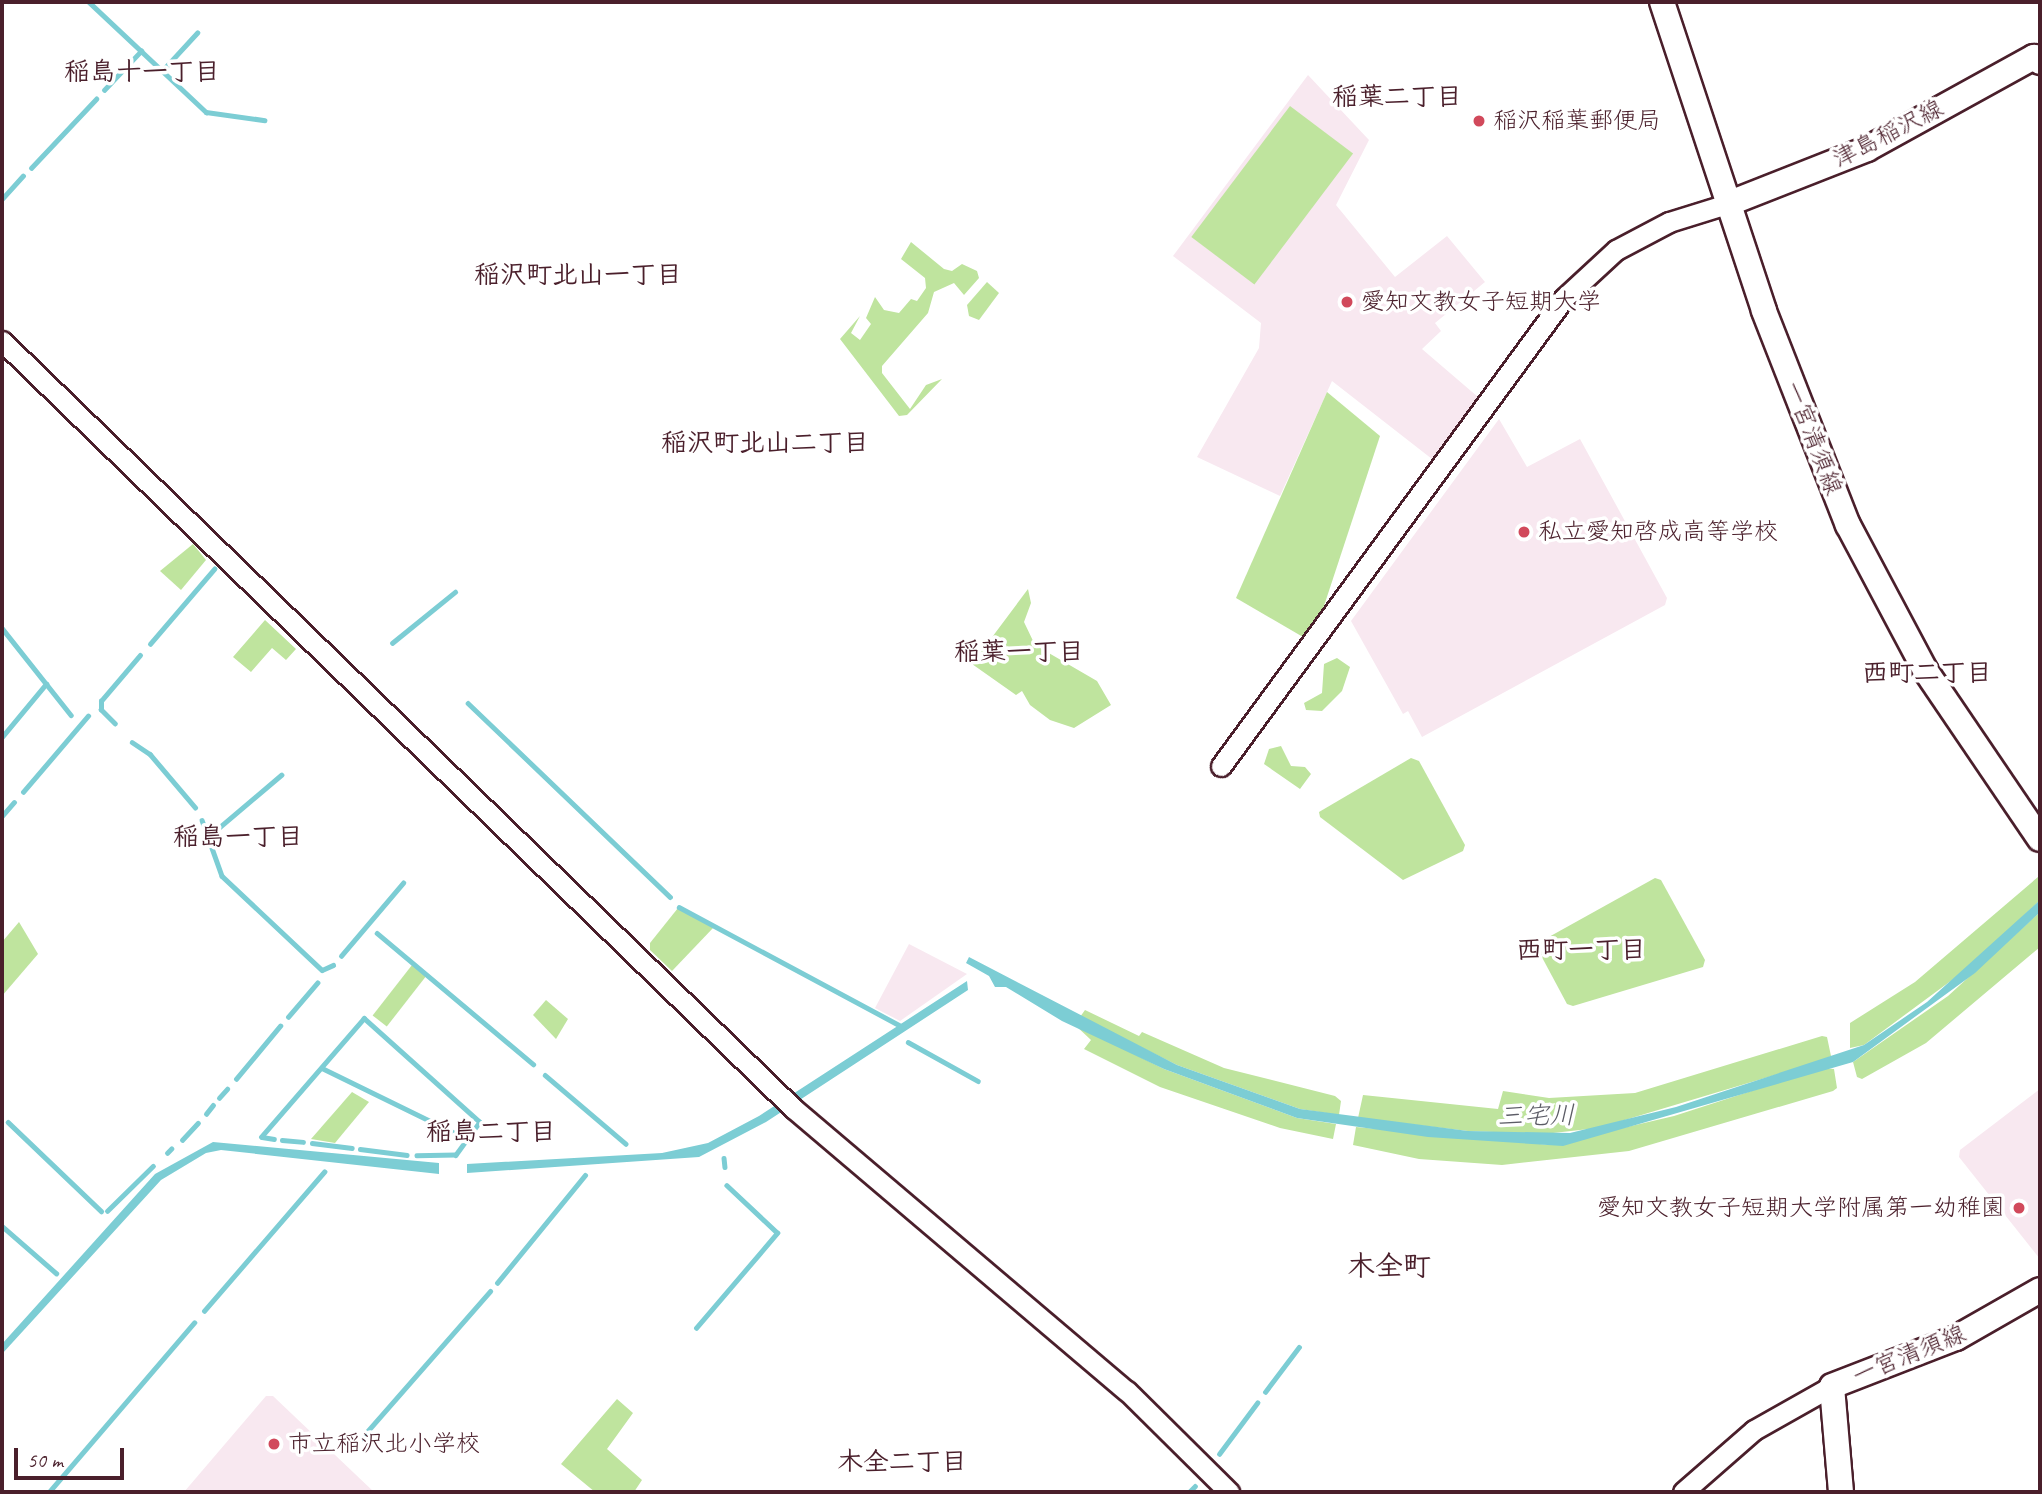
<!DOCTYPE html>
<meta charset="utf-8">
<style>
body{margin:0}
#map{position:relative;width:2042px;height:1494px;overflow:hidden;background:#fff;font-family:Caveat,"Klee One",sans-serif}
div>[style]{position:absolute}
.built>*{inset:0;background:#f8e8f0}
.green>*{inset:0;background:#bfe49e;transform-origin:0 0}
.water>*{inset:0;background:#7ccdd4}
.stream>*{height:4.5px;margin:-2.25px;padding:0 2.25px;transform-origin:2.25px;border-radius:2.25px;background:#7ccdd4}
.roads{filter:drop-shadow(2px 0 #4a1f2b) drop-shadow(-2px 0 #4a1f2b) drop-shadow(0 2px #4a1f2b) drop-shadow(0 -2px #4a1f2b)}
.minor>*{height:19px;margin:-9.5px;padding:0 9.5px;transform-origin:9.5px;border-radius:9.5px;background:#fff}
.major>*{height:24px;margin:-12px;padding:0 12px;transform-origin:12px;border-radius:12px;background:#fff}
.dots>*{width:19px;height:19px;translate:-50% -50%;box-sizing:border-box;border:4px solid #fff;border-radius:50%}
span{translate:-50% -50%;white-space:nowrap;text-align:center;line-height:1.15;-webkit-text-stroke:7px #fff;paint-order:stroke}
.poi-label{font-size:24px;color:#4a1f2b}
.left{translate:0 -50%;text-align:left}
.right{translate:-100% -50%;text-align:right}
.street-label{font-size:24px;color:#4a1f2b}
.neighbourhood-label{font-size:26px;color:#4a1f2b;font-weight:700}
.water-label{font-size:26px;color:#5c5c66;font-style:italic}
.quarter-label{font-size:28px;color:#4a1f2b;font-weight:700}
.frame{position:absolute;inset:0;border:4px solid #4a1f2b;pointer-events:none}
.scale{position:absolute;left:14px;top:1448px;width:110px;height:32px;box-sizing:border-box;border:4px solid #4a1f2b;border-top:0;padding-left:9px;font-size:21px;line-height:24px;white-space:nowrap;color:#4a1f2b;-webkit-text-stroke:5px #fff;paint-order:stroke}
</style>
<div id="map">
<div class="built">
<i style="clip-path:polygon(1308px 75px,1369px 140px,1336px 205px,1395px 277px,1447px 236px,1485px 282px,1435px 323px,1441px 331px,1422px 349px,1478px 397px,1432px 459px,1332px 381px,1280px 496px,1197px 457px,1259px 348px,1261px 323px,1173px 256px)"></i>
<i style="clip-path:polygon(1499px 419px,1527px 467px,1580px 439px,1667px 598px,1665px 605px,1422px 737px,1408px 711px,1403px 714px,1351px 621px)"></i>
<i style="clip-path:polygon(909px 944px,967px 974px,900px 1021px,875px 1008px)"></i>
<i style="clip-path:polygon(2040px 1089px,2040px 1259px,1959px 1157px,1960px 1150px)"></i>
<i style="clip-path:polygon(266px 1396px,273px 1396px,374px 1492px,184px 1492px)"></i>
</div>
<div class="green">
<i style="left:1290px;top:106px;width:79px;height:164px;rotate:37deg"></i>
<i style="clip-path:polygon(911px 242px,944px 269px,952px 271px,962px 264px,977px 271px,979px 278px,964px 295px,954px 283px,934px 292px,928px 313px,882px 366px,882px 373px,910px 409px,926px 385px,942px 379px,907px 415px,899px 416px,840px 339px,860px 316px,851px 333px,860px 340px,871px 324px,866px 318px,875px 297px,884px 310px,899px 313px,911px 299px,917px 301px,926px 288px,925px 278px,901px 259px)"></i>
<i style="clip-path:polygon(987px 282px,999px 293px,979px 320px,969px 316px,967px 305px)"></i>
<i style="clip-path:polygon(1327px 392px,1380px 436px,1322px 612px,1303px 637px,1236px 598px)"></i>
<i style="clip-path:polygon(193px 544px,206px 560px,181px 590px,160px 571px)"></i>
<i style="clip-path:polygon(1028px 589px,1031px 603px,1024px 622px,1035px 645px,1097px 681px,1111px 705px,1074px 728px,1050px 720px,1030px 705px,1022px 691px,1016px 695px,972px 664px)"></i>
<i style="clip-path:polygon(265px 620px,296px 649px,286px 660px,272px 648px,251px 672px,233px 657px)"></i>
<i style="clip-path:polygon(1337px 658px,1350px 667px,1342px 691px,1322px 711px,1306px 710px,1304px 703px,1322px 693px,1324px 664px)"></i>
<i style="clip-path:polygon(1281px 746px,1291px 766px,1305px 767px,1311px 774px,1300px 789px,1264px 764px,1269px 749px)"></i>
<i style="clip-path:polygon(1411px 758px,1419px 761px,1465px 845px,1463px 851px,1403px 880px,1320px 817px,1319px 812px)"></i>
<i style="clip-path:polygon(2038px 877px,2040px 900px,1971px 966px,1864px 1045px,1850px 1048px,1850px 1023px,1915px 982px)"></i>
<i style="clip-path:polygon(1655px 878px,1661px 880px,1705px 960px,1703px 967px,1573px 1006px,1567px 1004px,1537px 948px,1538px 943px)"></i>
<i style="clip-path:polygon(678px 908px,714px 927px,672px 971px,650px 950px,650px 943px)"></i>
<i style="clip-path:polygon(2040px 912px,2040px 947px,1926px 1043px,1862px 1079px,1857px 1077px,1853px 1062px,1948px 996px)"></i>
<i style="clip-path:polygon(19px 922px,38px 954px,2px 996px,2px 942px)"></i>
<i style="left:412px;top:965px;width:18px;height:64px;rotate:38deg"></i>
<i style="clip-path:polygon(546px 1000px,568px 1019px,556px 1039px,533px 1015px)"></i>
<i style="clip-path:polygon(1085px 1010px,1139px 1036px,1142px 1032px,1224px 1068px,1335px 1096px,1341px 1101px,1339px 1115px,1300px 1109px,1177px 1065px,1080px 1017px)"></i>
<i style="clip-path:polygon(1074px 1024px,1164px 1069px,1297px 1118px,1336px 1124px,1333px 1139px,1280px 1128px,1160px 1087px,1084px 1049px,1091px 1040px)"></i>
<i style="clip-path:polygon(1822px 1036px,1827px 1037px,1831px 1056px,1822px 1061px,1598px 1128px,1544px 1134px,1468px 1131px,1358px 1118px,1363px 1095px,1498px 1109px,1503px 1091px,1549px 1098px,1635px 1093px)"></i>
<i style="clip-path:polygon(1823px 1068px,1834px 1069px,1837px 1088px,1833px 1091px,1629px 1151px,1502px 1165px,1419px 1159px,1353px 1145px,1356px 1127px,1550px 1145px,1674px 1116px)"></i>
<i style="clip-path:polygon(352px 1092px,369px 1102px,335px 1143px,311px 1139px)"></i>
<i style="clip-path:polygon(617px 1399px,633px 1413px,607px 1449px,642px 1480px,634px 1492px,595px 1492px,561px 1464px)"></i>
</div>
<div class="water">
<i style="clip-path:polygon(2040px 900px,2040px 912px,1975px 973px,1853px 1062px,1563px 1146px,1428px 1137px,1297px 1118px,1164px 1069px,1062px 1021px,1006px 987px,995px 987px,989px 976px,966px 963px,969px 957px,1177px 1065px,1300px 1109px,1468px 1131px,1570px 1133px,1676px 1107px,1864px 1045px,1927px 1002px)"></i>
<i style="clip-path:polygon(967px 981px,968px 990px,766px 1122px,699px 1157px,467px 1173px,467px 1164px,662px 1153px,708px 1143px,759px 1116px)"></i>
<i style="clip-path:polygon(213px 1142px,439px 1163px,439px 1174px,221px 1150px,206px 1153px,161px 1180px,2px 1354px,2px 1344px,155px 1174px)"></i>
</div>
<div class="stream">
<i style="left:89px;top:2px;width:161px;rotate:43.2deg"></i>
<i style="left:206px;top:112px;width:59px;rotate:7.9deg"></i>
<i style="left:162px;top:71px;width:52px;rotate:-47.4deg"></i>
<i style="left:104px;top:90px;width:54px;rotate:-46.5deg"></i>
<i style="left:31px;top:168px;width:95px;rotate:-46.7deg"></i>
<i style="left:2px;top:199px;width:31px;rotate:-48deg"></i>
<i style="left:2px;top:628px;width:111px;rotate:51.6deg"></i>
<i style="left:392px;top:643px;width:81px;rotate:-39deg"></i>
<i style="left:150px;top:644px;width:99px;rotate:-49.5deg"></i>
<i style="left:468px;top:703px;width:280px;rotate:43.8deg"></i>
<i style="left:115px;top:724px;width:20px;rotate:-135deg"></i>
<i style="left:101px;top:710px;width:9px;rotate:-90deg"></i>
<i style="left:101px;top:701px;width:60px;rotate:-49.7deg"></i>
<i style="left:2px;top:737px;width:69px;rotate:-50.3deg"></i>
<i style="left:132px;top:742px;width:22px;rotate:34deg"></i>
<i style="left:150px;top:754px;width:70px;rotate:49.7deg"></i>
<i style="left:23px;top:792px;width:100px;rotate:-49.5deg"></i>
<i style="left:2px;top:816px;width:18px;rotate:-49deg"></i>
<i style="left:202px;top:820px;width:59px;rotate:70.3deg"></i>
<i style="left:222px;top:876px;width:137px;rotate:43.2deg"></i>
<i style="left:322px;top:970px;width:12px;rotate:-24deg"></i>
<i style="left:208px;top:837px;width:96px;rotate:-40.3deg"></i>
<i style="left:679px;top:907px;width:254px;rotate:28.2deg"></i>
<i style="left:377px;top:933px;width:204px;rotate:40deg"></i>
<i style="left:341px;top:956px;width:96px;rotate:-49.7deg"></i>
<i style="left:288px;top:1017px;width:45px;rotate:-49.5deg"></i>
<i style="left:908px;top:1042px;width:80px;rotate:29.1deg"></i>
<i style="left:322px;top:1068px;width:164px;rotate:26.1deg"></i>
<i style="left:545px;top:1075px;width:106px;rotate:40.4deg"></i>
<i style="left:236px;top:1079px;width:69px;rotate:-50.3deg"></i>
<i style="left:219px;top:1098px;width:12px;rotate:-48deg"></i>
<i style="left:206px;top:1114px;width:11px;rotate:-52deg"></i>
<i style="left:8px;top:1122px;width:129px;rotate:43.7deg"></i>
<i style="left:261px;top:1137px;width:157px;rotate:-49.1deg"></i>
<i style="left:364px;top:1018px;width:156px;rotate:41.9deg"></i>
<i style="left:480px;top:1122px;width:41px;rotate:126deg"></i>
<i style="left:456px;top:1155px;width:39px;rotate:179deg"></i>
<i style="left:262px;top:1137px;width:12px;rotate:9deg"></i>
<i style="left:182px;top:1140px;width:23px;rotate:-47deg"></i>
<i style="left:282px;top:1140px;width:21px;rotate:5deg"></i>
<i style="left:312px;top:1143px;width:40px;rotate:7.1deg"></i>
<i style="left:360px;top:1149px;width:47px;rotate:7.3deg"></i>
<i style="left:167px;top:1153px;width:6px;rotate:-45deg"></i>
<i style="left:724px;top:1158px;width:9px;rotate:84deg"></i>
<i style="left:107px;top:1211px;width:64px;rotate:-44.4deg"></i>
<i style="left:2px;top:1226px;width:72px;rotate:41deg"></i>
<i style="left:497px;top:1283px;width:139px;rotate:-50.8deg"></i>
<i style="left:204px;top:1311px;width:184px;rotate:-49.2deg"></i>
<i style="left:696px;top:1328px;width:125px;rotate:-49.5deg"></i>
<i style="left:777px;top:1233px;width:69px;rotate:-136.8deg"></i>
<i style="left:1265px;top:1392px;width:56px;rotate:-52.9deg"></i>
<i style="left:351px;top:1450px;width:211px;rotate:-48.8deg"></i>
<i style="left:1219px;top:1454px;width:64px;rotate:-53.3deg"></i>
<i style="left:49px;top:1492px;width:223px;rotate:-49.4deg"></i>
<i style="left:1189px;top:1492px;width:8px;rotate:-45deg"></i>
</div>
<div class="roads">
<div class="minor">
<i style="left:2px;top:341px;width:1103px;rotate:44.12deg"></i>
<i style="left:794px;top:1109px;width:436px;rotate:40.3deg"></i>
<i style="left:1127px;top:1391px;width:144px;rotate:44.7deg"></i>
<i style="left:1221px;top:766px;width:580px;rotate:-53.76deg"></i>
<i style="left:1564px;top:298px;width:71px;rotate:-42.7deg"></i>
<i style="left:1616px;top:250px;width:60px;rotate:-27.8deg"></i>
<i style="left:1669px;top:222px;width:64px;rotate:-17.3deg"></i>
<i style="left:1683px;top:1492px;width:94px;rotate:-41.1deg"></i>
<i style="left:1754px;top:1430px;width:90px;rotate:-29.4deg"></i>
</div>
<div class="major">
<i style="left:1662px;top:2px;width:325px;rotate:71.7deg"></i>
<i style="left:1764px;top:311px;width:230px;rotate:68.6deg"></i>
<i style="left:1848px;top:525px;width:164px;rotate:62deg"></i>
<i style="left:1925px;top:670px;width:204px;rotate:55.8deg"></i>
<i style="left:1730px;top:203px;width:147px;rotate:-21.5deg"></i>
<i style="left:1867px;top:149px;width:191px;rotate:-28.9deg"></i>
<i style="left:2034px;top:57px;width:8px;rotate:40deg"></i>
<i style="left:1841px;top:1492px;width:106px;rotate:-94.9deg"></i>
<i style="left:1832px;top:1386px;width:133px;rotate:-21.2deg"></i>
<i style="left:1956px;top:1338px;width:97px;rotate:-29.7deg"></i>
</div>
</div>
<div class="dots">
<i style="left:1479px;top:121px;background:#d1495b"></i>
<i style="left:1347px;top:302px;background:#d1495b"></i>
<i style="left:1524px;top:532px;background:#d1495b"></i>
<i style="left:2019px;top:1208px;background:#d1495b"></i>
<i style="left:274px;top:1444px;background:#d1495b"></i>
</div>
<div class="poi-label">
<span class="left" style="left:1493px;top:121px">稲沢稲葉郵便局</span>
<span class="left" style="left:1361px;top:302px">愛知文教女子短期大学</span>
<span class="left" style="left:1538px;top:532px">私立愛知啓成高等学校</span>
<span class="right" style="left:2005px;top:1208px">愛知文教女子短期大学附属第一幼稚園</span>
<span class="left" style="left:288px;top:1444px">市立稲沢北小学校</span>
</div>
<div class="street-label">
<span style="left:1888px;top:134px;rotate:-27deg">津島稲沢線</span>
<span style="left:1813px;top:438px;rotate:69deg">一宮清須線</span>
<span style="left:1909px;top:1355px;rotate:-22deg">一宮清須線</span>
</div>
<div class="neighbourhood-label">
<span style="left:142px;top:72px">稲島十一丁目</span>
<span style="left:1397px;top:97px">稲葉二丁目</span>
<span style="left:578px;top:275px">稲沢町北山一丁目</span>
<span style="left:765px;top:443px">稲沢町北山二丁目</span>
<span style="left:1019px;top:652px">稲葉一丁目</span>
<span style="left:1927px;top:673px">西町二丁目</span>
<span style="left:238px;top:837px">稲島一丁目</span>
<span style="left:1581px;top:950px">西町一丁目</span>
<span style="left:491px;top:1132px">稲島二丁目</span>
<span style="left:902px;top:1462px">木全二丁目</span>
</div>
<div class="water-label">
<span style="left:1536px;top:1116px;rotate:-1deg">三宅川</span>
</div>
<div class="quarter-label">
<span style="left:1389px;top:1266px">木全町</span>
</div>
<div class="frame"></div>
<div class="scale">50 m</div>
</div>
